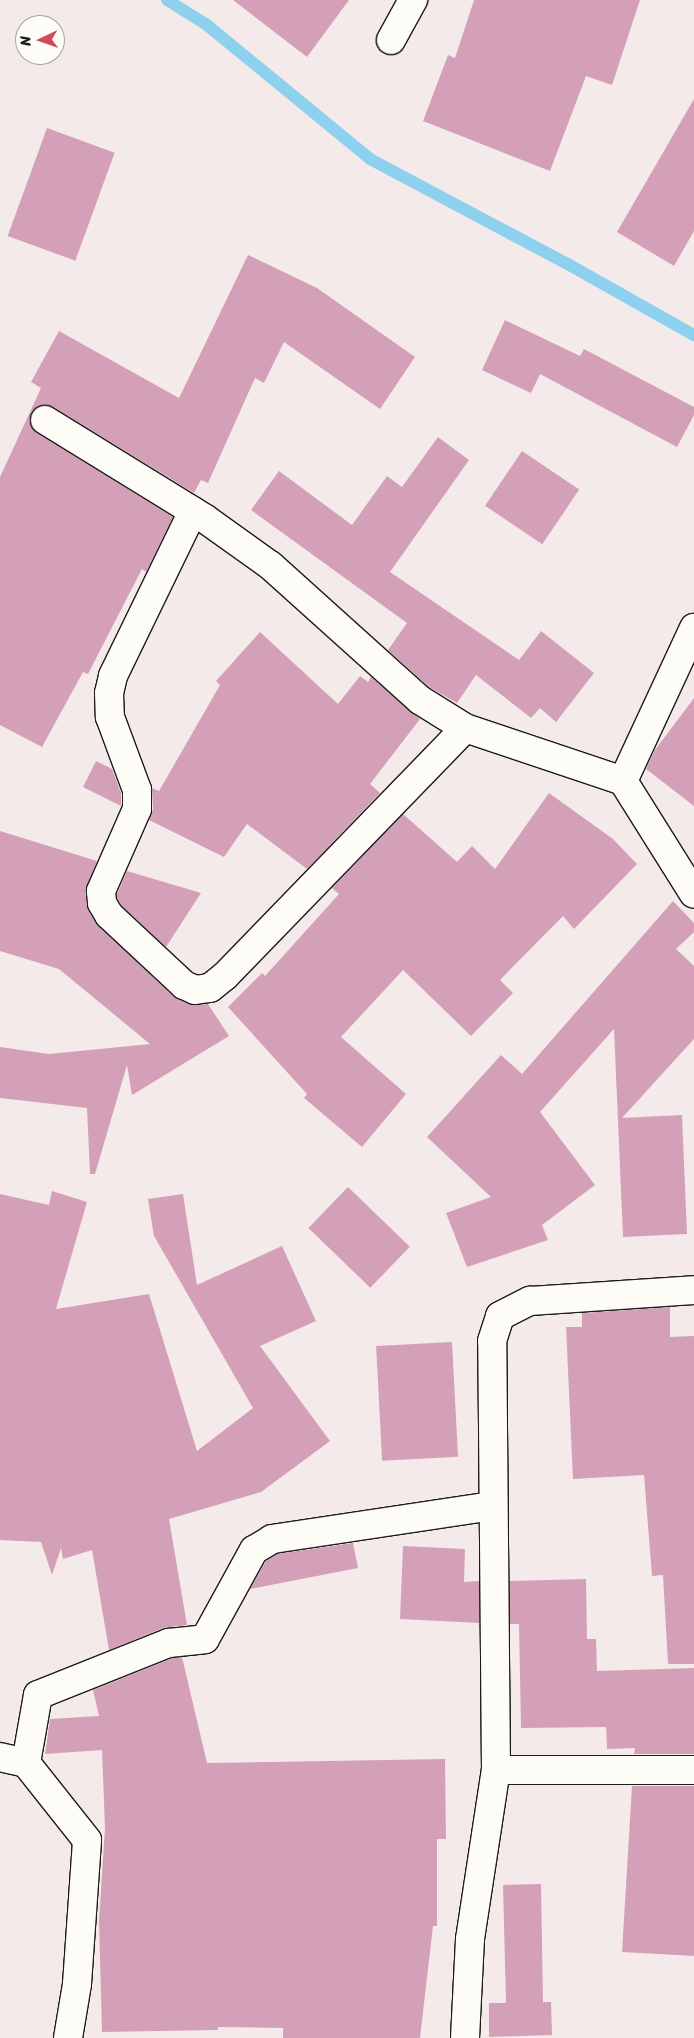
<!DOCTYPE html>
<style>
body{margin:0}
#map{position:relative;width:694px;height:2038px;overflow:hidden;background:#f5eaea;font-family:Sriracha,sans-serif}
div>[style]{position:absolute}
.stream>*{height:12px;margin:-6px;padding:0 6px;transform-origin:6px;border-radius:6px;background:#8dd1ef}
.building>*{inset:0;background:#d4a0b8;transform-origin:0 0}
.roads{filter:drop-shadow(1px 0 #1c1c1c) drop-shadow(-1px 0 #1c1c1c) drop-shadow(0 1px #1c1c1c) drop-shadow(0 -1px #1c1c1c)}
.minor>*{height:28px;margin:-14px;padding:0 14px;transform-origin:14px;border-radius:14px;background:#fdfcf7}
span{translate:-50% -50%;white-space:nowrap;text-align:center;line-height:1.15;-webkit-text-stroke:4px #fdfcf7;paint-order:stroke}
.north{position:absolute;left:15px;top:15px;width:50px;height:50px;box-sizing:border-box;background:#fdfcf7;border:1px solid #a3a29f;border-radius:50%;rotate:267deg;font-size:14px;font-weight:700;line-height:20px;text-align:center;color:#1c1c1c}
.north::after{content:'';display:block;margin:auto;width:18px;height:22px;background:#d1495b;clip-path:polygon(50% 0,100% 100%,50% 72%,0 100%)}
</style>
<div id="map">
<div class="stream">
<i style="left:167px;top:0;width:47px;rotate:32deg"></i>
<i style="left:207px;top:25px;width:211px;rotate:39.4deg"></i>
<i style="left:370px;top:159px;width:222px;rotate:28deg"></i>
<i style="left:566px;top:263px;width:147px;rotate:29.4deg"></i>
</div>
<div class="building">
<i style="clip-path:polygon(233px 0,349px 0,307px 57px)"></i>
<i style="clip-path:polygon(474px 0,640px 0,612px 85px,586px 76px,550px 171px,423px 121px,448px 55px,455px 58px)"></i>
<i style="clip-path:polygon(694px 99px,694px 231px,674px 266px,617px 232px)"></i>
<i style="left:47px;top:128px;width:72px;height:115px;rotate:20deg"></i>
<i style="clip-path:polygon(248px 255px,317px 288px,415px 357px,380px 409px,284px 342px,264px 383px,255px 378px,208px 483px,201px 480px,194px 493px,53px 407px,45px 404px,38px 406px,32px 411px,29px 420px,32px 428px,37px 433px,173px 517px,146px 572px,142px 569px,88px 674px,83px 672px,42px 747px,0 725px,0 477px,41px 388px,31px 382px,59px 331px,179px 398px)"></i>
<i style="clip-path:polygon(505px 320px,580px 356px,584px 349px,694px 407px,694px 415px,677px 447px,540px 374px,531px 393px,482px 370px)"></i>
<i style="clip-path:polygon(438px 437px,469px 460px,390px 572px,519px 660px,541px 631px,594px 673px,556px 722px,540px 708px,531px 718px,476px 675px,457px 703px,429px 687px,388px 650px,407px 623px,251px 510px,279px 471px,352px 525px,387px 476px,402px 487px)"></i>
<i style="left:522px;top:451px;width:69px;height:66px;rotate:34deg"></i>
<i style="clip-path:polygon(260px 632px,338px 704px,360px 676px,368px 682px,371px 677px,420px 719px,370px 784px,380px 793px,307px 869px,247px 824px,224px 857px,149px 820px,153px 809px,152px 788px,159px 791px,220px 685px,216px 681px)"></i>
<i style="clip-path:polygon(694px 698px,694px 806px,646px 769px,655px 750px)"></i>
<i style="clip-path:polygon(96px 761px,112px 769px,121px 793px,121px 806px,83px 787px)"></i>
<i style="clip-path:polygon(549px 793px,613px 839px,637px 864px,574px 929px,563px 916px,500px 980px,513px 993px,471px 1036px,403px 970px,341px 1037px,406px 1094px,362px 1147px,304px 1098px,307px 1094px,228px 1007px,262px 973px,265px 976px,339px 894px,332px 888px,403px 814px,457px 862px,472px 846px,495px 869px)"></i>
<i style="clip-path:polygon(0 831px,97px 861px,85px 892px,88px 910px,96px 923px,174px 997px,189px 1004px,208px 1004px,229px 1036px,132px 1095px,127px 1065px,95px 1174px,90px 1174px,87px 1108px,0 1098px,0 1047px,49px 1054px,150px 1044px,59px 969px,0 951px)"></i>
<i style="clip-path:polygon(127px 871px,201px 893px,166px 947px,121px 905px,117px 898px,117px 894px)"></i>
<i style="clip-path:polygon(673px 901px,694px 923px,694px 932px,676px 949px,694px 966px,694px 1039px,622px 1118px,682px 1115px,687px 1234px,623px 1237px,614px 1029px,540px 1112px,595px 1185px,542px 1225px,548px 1240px,467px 1267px,446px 1213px,491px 1197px,427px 1137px,501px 1055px,522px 1074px)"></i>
<i style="left:348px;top:1187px;width:86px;height:57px;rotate:44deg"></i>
<i style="clip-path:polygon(52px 1191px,87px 1202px,56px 1309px,149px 1294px,197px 1451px,253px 1408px,154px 1236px,148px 1199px,183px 1194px,197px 1285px,282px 1246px,316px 1321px,260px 1346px,330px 1441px,261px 1492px,169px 1519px,187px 1625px,163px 1628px,109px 1650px,92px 1550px,63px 1559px,61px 1548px,52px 1575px,41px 1542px,0 1540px,0 1194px,49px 1205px)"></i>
<i style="clip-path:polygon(670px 1307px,670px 1337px,694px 1336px,694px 1664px,668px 1664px,663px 1575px,652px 1576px,644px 1475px,573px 1479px,566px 1327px,582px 1327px,582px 1313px)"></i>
<i style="left:452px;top:1342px;width:115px;height:76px;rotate:87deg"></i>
<i style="clip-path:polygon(353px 1543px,358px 1568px,250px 1589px,266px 1561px,277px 1554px)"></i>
<i style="clip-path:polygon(403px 1546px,465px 1549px,464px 1582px,479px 1581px,479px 1623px,400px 1619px)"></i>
<i style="clip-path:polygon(586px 1579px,587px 1639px,596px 1639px,597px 1671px,694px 1668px,694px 1754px,634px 1754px,635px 1748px,607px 1749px,606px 1727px,521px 1728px,519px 1624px,510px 1624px,510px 1581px)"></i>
<i style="clip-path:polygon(182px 1657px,207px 1763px,445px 1759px,446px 1839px,437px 1839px,437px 1926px,433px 1926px,420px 2038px,283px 2038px,283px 2028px,218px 2027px,218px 2030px,102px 2032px,99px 1921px,105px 1828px,102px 1750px,45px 1754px,50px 1719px,99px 1716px,93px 1690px,173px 1658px)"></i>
<i style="clip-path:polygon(632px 1786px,694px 1786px,694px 1956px,622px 1952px)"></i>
<i style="clip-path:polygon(541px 1884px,543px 2002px,551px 2002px,552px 2035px,489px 2037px,489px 2003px,506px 2003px,503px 1885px)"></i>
</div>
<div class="roads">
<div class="minor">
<i style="left:391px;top:40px;width:46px;rotate:-61.2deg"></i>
<i style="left:45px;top:420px;width:187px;rotate:31.6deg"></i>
<i style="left:204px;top:518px;width:81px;rotate:35.5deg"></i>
<i style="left:270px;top:565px;width:202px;rotate:42deg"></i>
<i style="left:420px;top:700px;width:53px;rotate:31.9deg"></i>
<i style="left:465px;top:728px;width:167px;rotate:18.5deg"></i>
<i style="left:623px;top:781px;width:133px;rotate:57.9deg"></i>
<i style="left:193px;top:511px;width:183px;rotate:115.9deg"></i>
<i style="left:113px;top:676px;width:17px;rotate:103deg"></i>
<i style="left:109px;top:693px;width:24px;rotate:88deg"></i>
<i style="left:110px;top:717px;width:78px;rotate:69.7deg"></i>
<i style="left:137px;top:790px;width:19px;rotate:90deg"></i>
<i style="left:137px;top:809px;width:90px;rotate:113.7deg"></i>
<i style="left:101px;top:891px;width:12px;rotate:85deg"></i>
<i style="left:102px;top:903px;width:14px;rotate:60deg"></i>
<i style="left:109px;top:915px;width:103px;rotate:43deg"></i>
<i style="left:184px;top:985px;width:12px;rotate:24deg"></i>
<i style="left:195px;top:990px;width:15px;rotate:-8deg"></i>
<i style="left:210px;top:988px;width:19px;rotate:-39deg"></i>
<i style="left:225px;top:976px;width:345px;rotate:-45.9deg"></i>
<i style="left:623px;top:781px;width:169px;rotate:-65.1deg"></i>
<i style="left:0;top:1757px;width:27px;rotate:13deg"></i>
<i style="left:496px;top:1770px;width:198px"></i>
<i style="left:68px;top:2038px;width:55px;rotate:-80.5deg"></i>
<i style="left:77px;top:1984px;width:144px;rotate:-86deg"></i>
<i style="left:87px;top:1840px;width:98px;rotate:-128.4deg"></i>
<i style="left:26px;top:1763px;width:69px;rotate:-80deg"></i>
<i style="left:38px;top:1695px;width:141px;rotate:-21.7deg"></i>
<i style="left:169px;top:1643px;width:36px;rotate:-6deg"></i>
<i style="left:205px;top:1639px;width:102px;rotate:-61.2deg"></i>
<i style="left:254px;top:1550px;width:21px;rotate:-31deg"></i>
<i style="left:272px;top:1539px;width:223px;rotate:-8.5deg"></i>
<i style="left:465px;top:2038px;width:99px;rotate:-87.1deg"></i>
<i style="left:470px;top:1939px;width:171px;rotate:-81.3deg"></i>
<i style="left:496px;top:1770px;width:429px;rotate:-90.5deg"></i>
<i style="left:492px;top:1341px;width:26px;rotate:-72deg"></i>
<i style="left:500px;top:1316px;width:34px;rotate:-27deg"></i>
<i style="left:530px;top:1301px;width:164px;rotate:-3.8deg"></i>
</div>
</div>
<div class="north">N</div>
</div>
